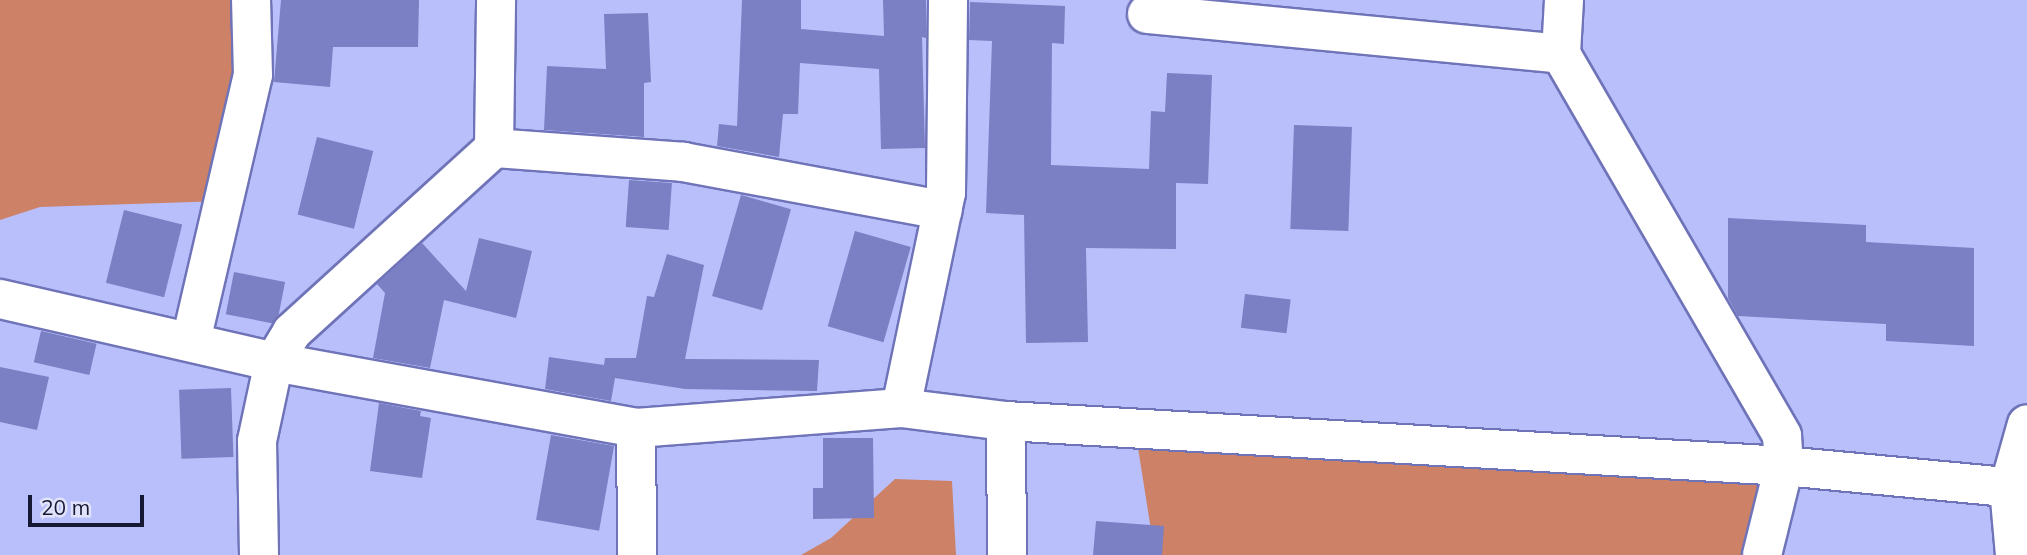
<!DOCTYPE html>
<style>
body{margin:0}
#map{position:relative;width:2027px;height:555px;overflow:hidden;background:#b9bffb;font-family:Mulish,sans-serif}
div>[style]{position:absolute}
.forest>*{inset:0;background:#cd8166}
.building>*{inset:0;background:#7b7fc3;transform-origin:0 0}
.roads{filter:drop-shadow(2px 0 #6f73b8) drop-shadow(-2px 0 #6f73b8) drop-shadow(0 2px #6f73b8) drop-shadow(0 -2px #6f73b8)}
.minor>*{height:38px;margin:-19px;padding:0 19px;transform-origin:19px;border-radius:19px;background:#fff}
span{translate:-50% -50%;white-space:nowrap;text-align:center;line-height:1.15;-webkit-text-stroke:7px #e0e3fa;paint-order:stroke}
.scale{position:absolute;left:28px;top:495px;width:116px;height:32px;box-sizing:border-box;border:4px solid #171833;border-top:0;padding-left:9px;font-size:21px;line-height:24px;white-space:nowrap;color:#171833;-webkit-text-stroke:5px #e0e3fa;paint-order:stroke}
</style>
<div id="map">
<div class="forest">
<i style="clip-path:polygon(0 0,250px 0,223px 201px,40px 207px,0 220px)"></i>
<i style="clip-path:polygon(1135px 429px,1758px 482px,1745px 555px,1155px 555px)"></i>
<i style="clip-path:polygon(895px 479px,952px 481px,956px 555px,801px 555px,831px 538px)"></i>
</div>
<div class="building">
<i style="clip-path:polygon(281px 0,419px 0,418px 47px,333px 47px,330px 87px,274px 82px)"></i>
<i style="clip-path:polygon(742px 0,801px 0,801px 29px,884px 36px,883px 0,926px 0,926px 38px,922px 37px,925px 148px,881px 149px,879px 69px,800px 63px,798px 114px,783px 114px,779px 157px,717px 146px,719px 124px,737px 126px)"></i>
<i style="clip-path:polygon(970px 2px,1065px 6px,1064px 44px,1052px 43px,1051px 165px,1149px 169px,1151px 111px,1165px 112px,1167px 73px,1212px 75px,1208px 184px,1176px 183px,1176px 249px,1086px 248px,1088px 342px,1026px 343px,1024px 215px,986px 213px,992px 41px,969px 40px)"></i>
<i style="clip-path:polygon(648px 13px,651px 82px,644px 83px,644px 137px,544px 130px,547px 66px,606px 69px,604px 14px)"></i>
<i style="left:1294px;top:125px;width:58px;height:104px;rotate:2deg"></i>
<i style="left:317px;top:137px;width:58px;height:80px;rotate:14deg"></i>
<i style="left:629px;top:180px;width:43px;height:47px;rotate:4deg"></i>
<i style="left:741px;top:195px;width:52px;height:105px;rotate:16deg"></i>
<i style="left:124px;top:210px;width:60px;height:75px;rotate:14deg"></i>
<i style="clip-path:polygon(1728px 218px,1866px 225px,1866px 242px,1974px 248px,1974px 346px,1886px 341px,1886px 324px,1738px 316px,1728px 298px)"></i>
<i style="left:855px;top:231px;width:58px;height:99px;rotate:16deg"></i>
<i style="clip-path:polygon(479px 238px,532px 251px,516px 318px,444px 300px,430px 368px,373px 358px,385px 293px,377px 284px,422px 243px,466px 291px)"></i>
<i style="clip-path:polygon(667px 254px,704px 265px,685px 359px,819px 360px,817px 391px,685px 389px,615px 378px,611px 401px,545px 389px,549px 357px,604px 365px,605px 358px,636px 358px,647px 296px,654px 297px)"></i>
<i style="left:234px;top:272px;width:52px;height:43px;rotate:11deg"></i>
<i style="left:1245px;top:294px;width:46px;height:34px;rotate:7deg"></i>
<i style="left:41px;top:331px;width:57px;height:32px;rotate:13deg"></i>
<i style="clip-path:polygon(0 367px,49px 377px,37px 430px,0 422px)"></i>
<i style="left:231px;top:388px;width:69px;height:52px;rotate:88deg"></i>
<i style="clip-path:polygon(379px 403px,421px 411px,420px 416px,431px 418px,422px 478px,370px 471px)"></i>
<i style="left:551px;top:435px;width:64px;height:86px;rotate:10deg"></i>
<i style="clip-path:polygon(823px 438px,873px 438px,874px 518px,813px 519px,813px 488px,823px 488px)"></i>
<i style="clip-path:polygon(1096px 521px,1164px 526px,1162px 555px,1093px 555px)"></i>
</div>
<div class="roads">
<div class="minor">
<i style="left:1564px;top:0;width:54px;rotate:93.2deg"></i>
<i style="left:1561px;top:54px;width:441px;rotate:59.9deg"></i>
<i style="left:1782px;top:436px;width:30px;rotate:86deg"></i>
<i style="left:1784px;top:466px;width:92px;rotate:103.9deg"></i>
<i style="left:1147px;top:14px;width:416px;rotate:5.5deg"></i>
<i style="left:494px;top:148px;width:190px;rotate:4.2deg"></i>
<i style="left:683px;top:162px;width:264px;rotate:10.5deg"></i>
<i style="left:0;top:299px;width:281px;rotate:12.9deg"></i>
<i style="left:274px;top:362px;width:368px;rotate:10.3deg"></i>
<i style="left:636px;top:428px;width:266px;rotate:-4.3deg"></i>
<i style="left:901px;top:408px;width:106px;rotate:7.1deg"></i>
<i style="left:1006px;top:421px;width:779px;rotate:3.31deg"></i>
<i style="left:1784px;top:466px;width:244px;rotate:5.4deg"></i>
<i style="left:191px;top:341px;width:273px;rotate:-76.9deg"></i>
<i style="left:253px;top:75px;width:75px;rotate:-91.5deg"></i>
<i style="left:901px;top:408px;width:220px;rotate:-78.2deg"></i>
<i style="left:946px;top:193px;width:193px;rotate:-89.4deg"></i>
<i style="left:1006px;top:421px;width:134px;rotate:89.6deg"></i>
<i style="left:636px;top:428px;width:127px;rotate:89.5deg"></i>
<i style="left:259px;top:555px;width:114px;rotate:-91deg"></i>
<i style="left:257px;top:441px;width:81px;rotate:-77.9deg"></i>
<i style="left:274px;top:362px;width:35px;rotate:-59deg"></i>
<i style="left:292px;top:332px;width:273px;rotate:-42.3deg"></i>
<i style="left:494px;top:148px;width:148px;rotate:-89.2deg"></i>
<i style="left:2015px;top:555px;width:67px;rotate:-95.1deg"></i>
<i style="left:2009px;top:488px;width:66px;rotate:-74.3deg"></i>
</div>
</div>
<div class="scale">20 m</div>
</div>
